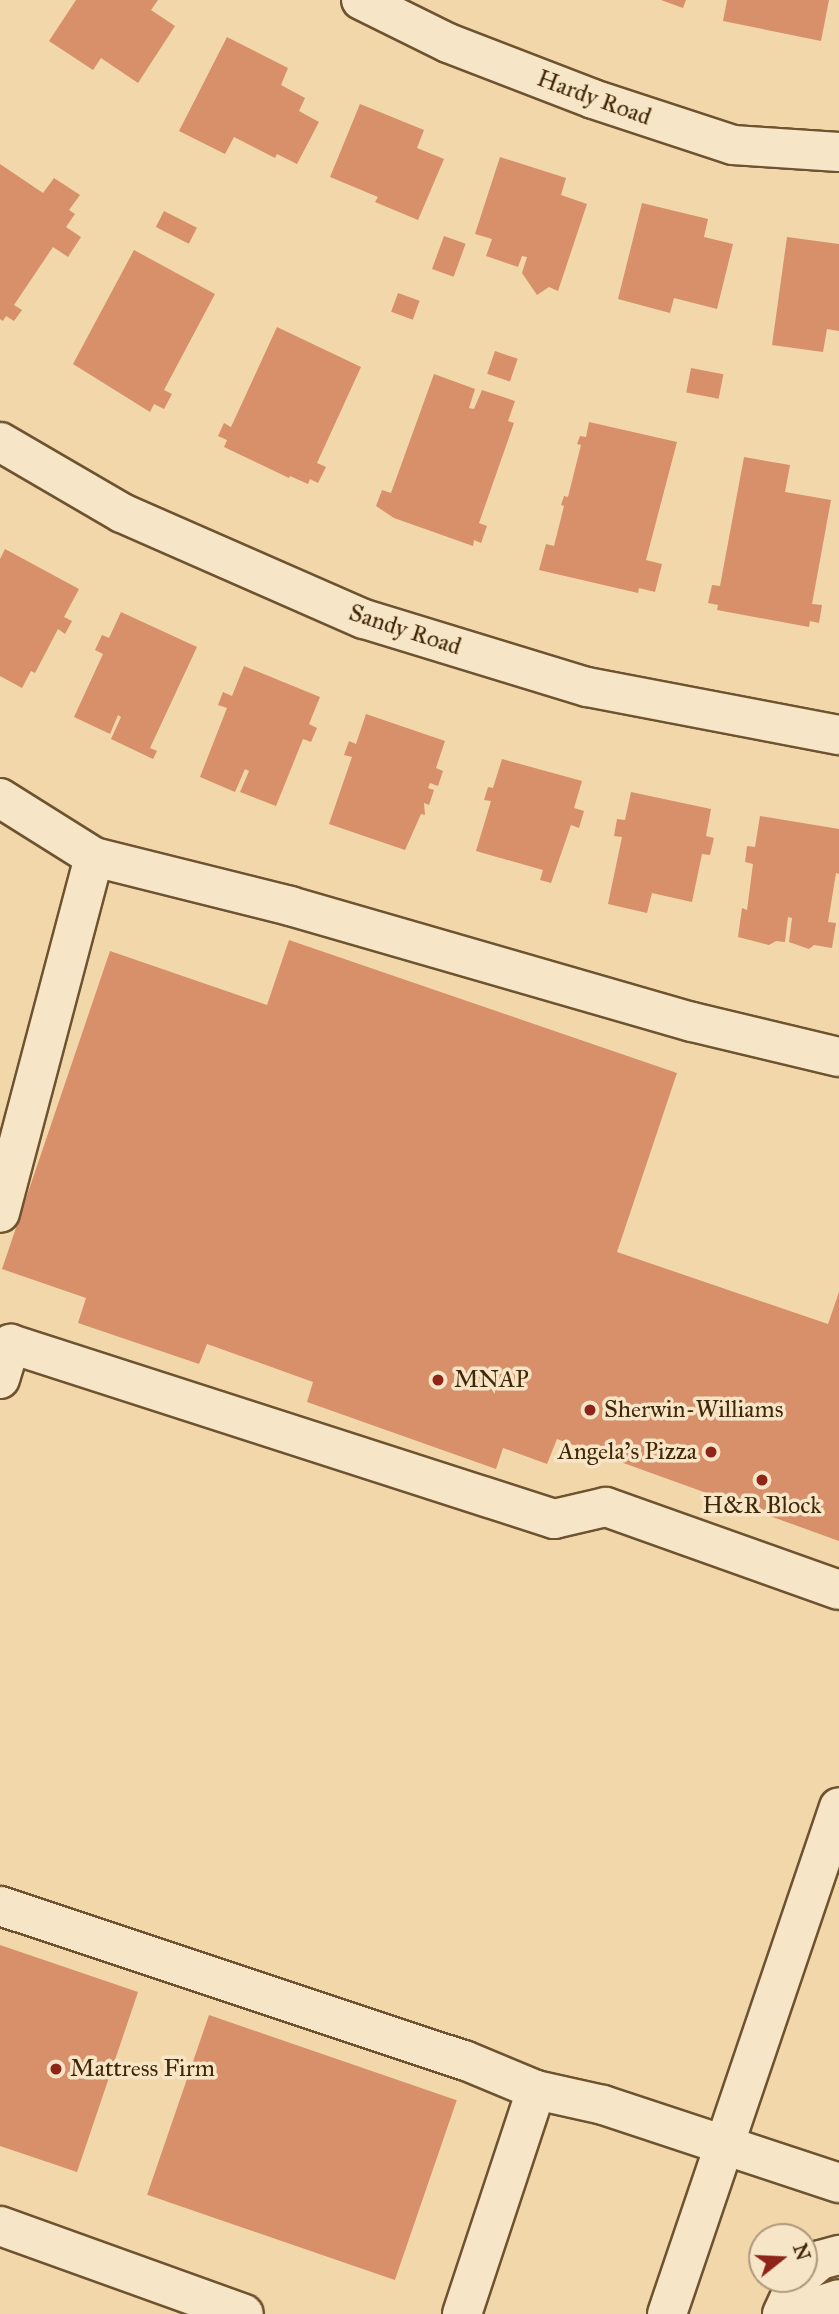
<!DOCTYPE html>
<style>
body{margin:0}
#map{position:relative;width:839px;height:2314px;overflow:hidden;background:#f2d7aa;font-family:"IM FELL Great Primer",serif}
div>[style]{position:absolute}
.building>*{inset:0;background:#d7906a;transform-origin:0 0}
.roads{filter:drop-shadow(2px 0 #6e5330) drop-shadow(-2px 0 #6e5330) drop-shadow(0 2px #6e5330) drop-shadow(0 -2px #6e5330)}
.minor>*{height:38px;margin:-19px;padding:0 19px;transform-origin:19px;border-radius:19px;background:#f7e5c8}
.dots>*{width:19px;height:19px;translate:-50% -50%;box-sizing:border-box;border:4px solid #f7e5c8;border-radius:50%}
span{translate:-50% -50%;white-space:nowrap;text-align:center;line-height:1.15;-webkit-text-stroke:7px #f7e5c8;paint-order:stroke}
.street-label{font-size:24px;color:#422707}
.poi-label{font-size:24px;color:#422707}
.left{translate:0 -50%;text-align:left}
.right{translate:-100% -50%;text-align:right}
.north{position:absolute;left:748px;top:2223px;width:70px;height:70px;box-sizing:border-box;background:#f7e5c8;border:2px solid #af997b;border-radius:50%;rotate:72deg;font-size:19px;font-weight:700;line-height:28px;text-align:center;color:#422707}
.north::after{content:'';display:block;margin:auto;width:24px;height:32px;background:#8f2418;clip-path:polygon(50% 0,100% 100%,50% 72%,0 100%)}
</style>
<div id="map">
<div class="building">
<i style="clip-path:polygon(76px 0,158px 0,151px 10px,175px 26px,138px 83px,101px 58px,93px 70px,49px 41px)"></i>
<i style="clip-path:polygon(661px 0,686px 0,683px 8px)"></i>
<i style="clip-path:polygon(727px 0,829px 0,821px 41px,723px 21px)"></i>
<i style="clip-path:polygon(227px 37px,288px 68px,281px 85px,305px 98px,299px 111px,319px 122px,297px 164px,277px 154px,275px 158px,234px 137px,225px 154px,179px 131px)"></i>
<i style="clip-path:polygon(360px 104px,424px 130px,417px 148px,444px 159px,418px 220px,375px 202px,378px 197px,330px 177px)"></i>
<i style="clip-path:polygon(500px 157px,566px 178px,561px 195px,587px 204px,558px 291px,549px 287px,537px 295px,522px 273px,527px 257px,522px 256px,518px 267px,486px 256px,492px 239px,475px 234px)"></i>
<i style="clip-path:polygon(0 164px,43px 193px,54px 178px,80px 195px,69px 210px,75px 214px,66px 227px,81px 237px,68px 257px,53px 247px,14px 305px,22px 310px,14px 321px,6px 316px,3px 321px,0 319px)"></i>
<i style="clip-path:polygon(642px 203px,708px 219px,704px 237px,733px 244px,717px 309px,674px 298px,670px 313px,618px 299px)"></i>
<i style="left:164px;top:211px;width:37px;height:18px;rotate:27deg"></i>
<i style="left:444px;top:236px;width:23px;height:35px;rotate:20deg"></i>
<i style="clip-path:polygon(787px 237px,839px 244px,839px 331px,827px 329px,823px 352px,772px 345px)"></i>
<i style="clip-path:polygon(134px 250px,215px 294px,164px 390px,172px 394px,164px 409px,154px 404px,150px 412px,73px 364px)"></i>
<i style="left:398px;top:293px;width:23px;height:20px;rotate:20deg"></i>
<i style="clip-path:polygon(277px 327px,361px 367px,317px 463px,326px 467px,318px 483px,310px 479px,308px 484px,290px 476px,289px 478px,224px 447px,227px 440px,218px 436px,224px 423px,231px 427px)"></i>
<i style="left:495px;top:351px;width:24px;height:24px;rotate:19deg"></i>
<i style="left:691px;top:368px;width:33px;height:25px;rotate:11deg"></i>
<i style="clip-path:polygon(434px 374px,475px 389px,469px 408px,474px 409px,482px 390px,515px 401px,508px 421px,514px 423px,479px 523px,487px 526px,481px 543px,474px 540px,473px 546px,394px 518px,376px 506px,382px 490px,391px 493px)"></i>
<i style="clip-path:polygon(589px 422px,677px 442px,646px 560px,662px 564px,655px 592px,639px 588px,638px 593px,539px 570px,546px 544px,554px 546px,564px 506px,561px 505px,564px 496px,568px 497px,581px 445px,577px 444px,580px 436px,586px 437px)"></i>
<i style="clip-path:polygon(744px 457px,790px 465px,785px 492px,831px 500px,812px 604px,822px 605px,819px 623px,810px 621px,809px 627px,717px 610px,718px 605px,708px 603px,712px 585px,720px 586px)"></i>
<i style="clip-path:polygon(5px 549px,79px 589px,64px 617px,72px 621px,65px 634px,58px 629px,35px 673px,31px 671px,22px 688px,0 676px,0 559px)"></i>
<i style="clip-path:polygon(121px 612px,197px 647px,150px 748px,157px 751px,153px 759px,111px 739px,121px 717px,118px 715px,110px 734px,74px 717px,103px 654px,95px 650px,102px 635px,109px 638px)"></i>
<i style="clip-path:polygon(244px 666px,320px 697px,309px 724px,317px 728px,311px 742px,303px 739px,276px 806px,240px 792px,249px 771px,245px 769px,235px 792px,200px 777px,227px 708px,218px 705px,223px 692px,232px 696px)"></i>
<i style="clip-path:polygon(366px 714px,445px 741px,436px 768px,443px 771px,438px 786px,430px 783px,428px 788px,434px 790px,429px 805px,424px 803px,425px 815px,421px 814px,405px 850px,329px 824px,352px 757px,344px 755px,349px 741px,356px 744px)"></i>
<i style="clip-path:polygon(502px 759px,582px 781px,574px 808px,584px 811px,579px 828px,571px 825px,551px 883px,540px 880px,543px 870px,476px 851px,491px 801px,484px 800px,488px 787px,493px 788px)"></i>
<i style="clip-path:polygon(631px 792px,711px 809px,706px 836px,714px 838px,710px 855px,702px 854px,692px 902px,652px 893px,647px 913px,608px 904px,622px 837px,614px 836px,617px 819px,625px 820px)"></i>
<i style="clip-path:polygon(760px 816px,839px 829px,839px 874px,836px 873px,828px 922px,836px 923px,832px 948px,814px 945px,809px 949px,789px 942px,792px 918px,788px 917px,785px 942px,776px 941px,769px 945px,738px 937px,742px 908px,747px 910px,753px 864px,745px 862px,747px 846px,755px 847px)"></i>
<i style="clip-path:polygon(289px 940px,677px 1073px,617px 1252px,828px 1324px,839px 1292px,839px 1541px,557px 1439px,547px 1464px,503px 1448px,496px 1469px,307px 1402px,313px 1382px,207px 1344px,199px 1364px,78px 1323px,86px 1298px,2px 1269px,110px 951px,267px 1005px)"></i>
<i style="clip-path:polygon(0 1945px,138px 1992px,77px 2172px,0 2146px)"></i>
<i style="left:209px;top:2015px;width:262px;height:190px;rotate:19deg"></i>
</div>
<div class="roads">
<div class="minor">
<i style="left:361px;top:0;width:97px;rotate:26.3deg"></i>
<i style="left:448px;top:43px;width:155px;rotate:21.1deg"></i>
<i style="left:593px;top:99px;width:147px;rotate:18.2deg"></i>
<i style="left:733px;top:145px;width:106px;rotate:3.8deg"></i>
<i style="left:0;top:442px;width:141px;rotate:30.2deg"></i>
<i style="left:122px;top:513px;width:264px;rotate:23.7deg"></i>
<i style="left:364px;top:619px;width:233px;rotate:17deg"></i>
<i style="left:587px;top:687px;width:257px;rotate:10.8deg"></i>
<i style="left:0;top:798px;width:111px;rotate:32.1deg"></i>
<i style="left:94px;top:857px;width:368px;rotate:104.8deg"></i>
<i style="left:94px;top:857px;width:202px;rotate:14deg"></i>
<i style="left:290px;top:906px;width:418px;rotate:16.1deg"></i>
<i style="left:692px;top:1022px;width:151px;rotate:13.4deg"></i>
<i style="left:0;top:1379px;width:37px;rotate:-73deg"></i>
<i style="left:11px;top:1344px;width:571px;rotate:17.86deg"></i>
<i style="left:554px;top:1519px;width:53px;rotate:-13deg"></i>
<i style="left:606px;top:1507px;width:247px;rotate:19.6deg"></i>
<i style="left:0;top:1906px;width:489px;rotate:18.4deg"></i>
<i style="left:464px;top:2060px;width:78px;rotate:22.6deg"></i>
<i style="left:536px;top:2090px;width:69px;rotate:12.6deg"></i>
<i style="left:603px;top:2105px;width:249px;rotate:18.3deg"></i>
<i style="left:0;top:2226px;width:259px;rotate:19.8deg"></i>
<i style="left:804px;top:2274px;width:21px;rotate:-41deg"></i>
<i style="left:820px;top:2260px;width:20px;rotate:-15deg"></i>
<i style="left:462px;top:2314px;width:236px;rotate:-71.7deg"></i>
<i style="left:667px;top:2314px;width:535px;rotate:-71.26deg"></i>
<i style="left:782px;top:2314px;width:38px;rotate:-65deg"></i>
<i style="left:809px;top:2314px;width:15px;rotate:-37deg"></i>
<i style="left:821px;top:2305px;width:19px;rotate:-18deg"></i>
</div>
</div>
<div class="dots">
<i style="left:438px;top:1380px;background:#8f2418"></i>
<i style="left:590px;top:1410px;background:#8f2418"></i>
<i style="left:711px;top:1452px;background:#8f2418"></i>
<i style="left:762px;top:1480px;background:#8f2418"></i>
<i style="left:56px;top:2069px;background:#8f2418"></i>
</div>
<div class="street-label">
<span style="left:594px;top:98px;rotate:20deg">Hardy Road</span>
<span style="left:405px;top:630px;rotate:18deg">Sandy Road</span>
</div>
<div class="poi-label">
<span class="left" style="left:454px;top:1380px">MNAP</span>
<span class="left" style="left:604px;top:1410px">Sherwin-Williams</span>
<span class="right" style="left:697px;top:1452px">Angela's Pizza</span>
<span style="left:762px;top:1506px">H&amp;R Block</span>
<span class="left" style="left:70px;top:2069px">Mattress Firm</span>
</div>
<div class="north">N</div>
</div>
